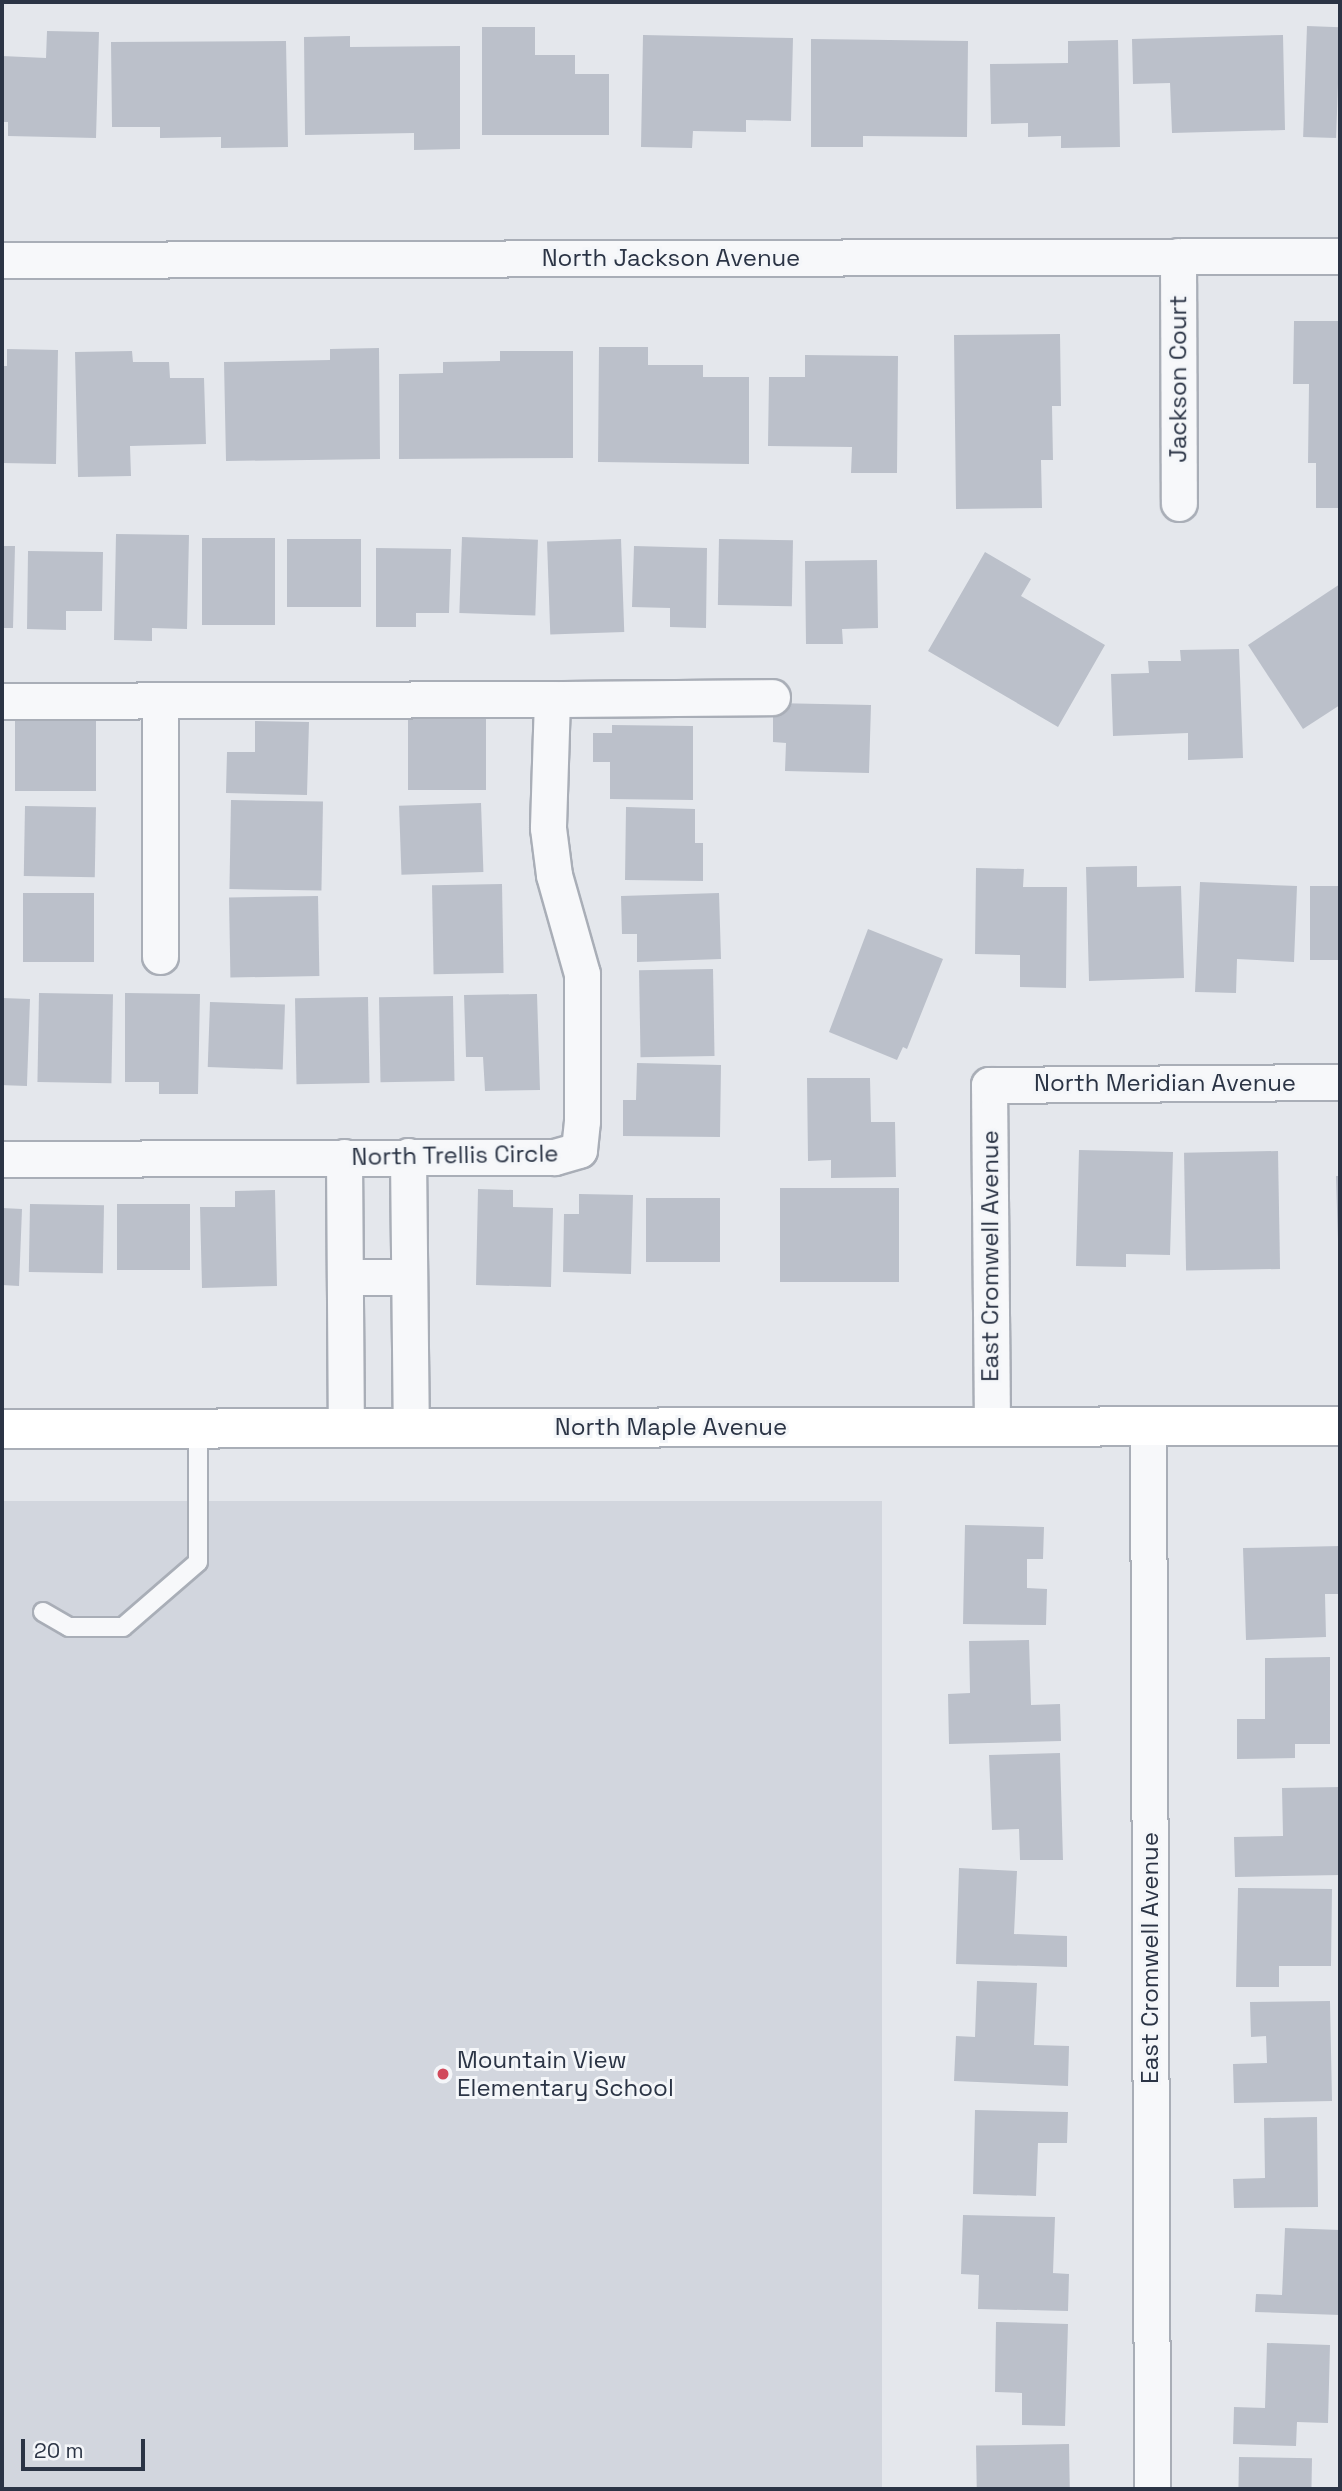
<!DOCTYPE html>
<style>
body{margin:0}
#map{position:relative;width:1342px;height:2491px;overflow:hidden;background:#e4e7ec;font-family:"Space Grotesk",sans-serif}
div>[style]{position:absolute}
.built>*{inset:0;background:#d2d6de;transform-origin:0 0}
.building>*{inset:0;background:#bbc0ca;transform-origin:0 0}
.roads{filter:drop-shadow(2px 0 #a9aeb7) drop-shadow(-2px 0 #a9aeb7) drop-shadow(0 2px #a9aeb7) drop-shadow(0 -2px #a9aeb7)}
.lane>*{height:18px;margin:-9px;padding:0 9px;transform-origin:9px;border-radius:9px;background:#f7f8fa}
.street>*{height:35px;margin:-17.5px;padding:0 17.5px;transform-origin:17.5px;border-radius:17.5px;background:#f7f8fa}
.secondary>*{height:38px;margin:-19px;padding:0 19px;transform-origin:19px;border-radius:19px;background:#fff}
.dots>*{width:19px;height:19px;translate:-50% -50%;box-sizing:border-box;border:4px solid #f4f6f9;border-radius:50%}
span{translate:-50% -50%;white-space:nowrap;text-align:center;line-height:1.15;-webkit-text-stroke:6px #f4f6f9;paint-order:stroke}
.street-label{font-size:24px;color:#2b3445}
.poi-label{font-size:24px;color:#2b3445}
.left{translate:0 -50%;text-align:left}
.frame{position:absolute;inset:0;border:4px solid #2b3445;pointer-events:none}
.scale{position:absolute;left:21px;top:2439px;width:124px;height:32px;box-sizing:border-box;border:4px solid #2b3445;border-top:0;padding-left:9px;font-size:21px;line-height:24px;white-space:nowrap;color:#2b3445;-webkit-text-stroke:5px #f4f6f9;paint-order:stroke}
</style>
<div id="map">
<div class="built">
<i style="left:882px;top:1501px;width:988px;height:880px;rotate:90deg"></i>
</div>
<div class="building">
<i style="left:1307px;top:26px;width:33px;height:111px;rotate:2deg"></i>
<i style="clip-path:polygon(482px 27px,535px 27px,535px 55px,575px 55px,575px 74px,609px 74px,609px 135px,482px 135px)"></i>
<i style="clip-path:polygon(47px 31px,99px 32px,96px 138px,8px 136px,8px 122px,2px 122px,2px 56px,46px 58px)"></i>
<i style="clip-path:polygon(643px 35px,793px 38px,791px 121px,746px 120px,746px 132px,693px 131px,692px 148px,641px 147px)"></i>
<i style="clip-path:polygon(1283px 35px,1285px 130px,1172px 133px,1170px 83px,1133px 84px,1132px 39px)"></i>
<i style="clip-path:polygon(350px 36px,350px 47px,460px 46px,460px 149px,414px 150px,414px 133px,305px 135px,304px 37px)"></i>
<i style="clip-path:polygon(811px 39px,968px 41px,967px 137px,863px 136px,863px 147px,811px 147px)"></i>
<i style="clip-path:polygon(1118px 40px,1120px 147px,1061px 148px,1061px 136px,1028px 137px,1028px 123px,991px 124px,990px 64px,1068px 63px,1068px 41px)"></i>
<i style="clip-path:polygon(286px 41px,288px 147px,221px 148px,221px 137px,160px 138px,160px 127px,112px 127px,111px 42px)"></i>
<i style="clip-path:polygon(1294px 321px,1340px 321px,1340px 508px,1316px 508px,1316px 463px,1308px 463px,1309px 384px,1293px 384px)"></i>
<i style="clip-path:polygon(1060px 334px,1061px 406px,1052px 406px,1053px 460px,1041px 460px,1042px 508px,956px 509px,954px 335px)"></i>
<i style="clip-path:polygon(599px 347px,648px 347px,648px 365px,703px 365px,703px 377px,749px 377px,749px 464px,598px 462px)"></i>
<i style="clip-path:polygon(379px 348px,380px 459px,226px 461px,224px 362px,330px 360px,330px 349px)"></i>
<i style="clip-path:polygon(7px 349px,58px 350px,56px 464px,2px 463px,2px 366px,7px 366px)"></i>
<i style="clip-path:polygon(132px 351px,133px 362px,169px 362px,170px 378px,204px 378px,206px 444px,130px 446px,131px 476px,78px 477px,75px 352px)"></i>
<i style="clip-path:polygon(500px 351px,573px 351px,573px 458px,399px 459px,399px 374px,443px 373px,443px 362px,500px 361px)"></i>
<i style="clip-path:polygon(805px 355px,898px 356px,897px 473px,851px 473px,852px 447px,768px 446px,769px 377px,805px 377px)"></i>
<i style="clip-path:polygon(116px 534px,189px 535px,187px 629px,152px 628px,152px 641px,114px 640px)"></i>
<i style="left:462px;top:537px;width:76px;height:76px;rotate:2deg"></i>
<i style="left:202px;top:538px;width:73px;height:87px"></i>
<i style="left:361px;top:539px;width:68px;height:74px;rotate:90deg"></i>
<i style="left:621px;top:539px;width:93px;height:74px;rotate:88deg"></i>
<i style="left:719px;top:539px;width:74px;height:66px;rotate:1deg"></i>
<i style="clip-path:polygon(2px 546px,15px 546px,13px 628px,2px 628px)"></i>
<i style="clip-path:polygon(634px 546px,707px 548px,706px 628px,670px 627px,670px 608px,632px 607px)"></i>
<i style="clip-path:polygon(376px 548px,451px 549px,449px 613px,416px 613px,416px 627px,376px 627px)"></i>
<i style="clip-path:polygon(28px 551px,103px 552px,102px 611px,66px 611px,66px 630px,27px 629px)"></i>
<i style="clip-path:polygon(985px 552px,1031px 579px,1021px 596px,1105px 645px,1058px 727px,928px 651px)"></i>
<i style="clip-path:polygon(877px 560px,878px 628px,842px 629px,843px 644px,806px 644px,805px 561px)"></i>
<i style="clip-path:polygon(1340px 584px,1340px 705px,1303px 729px,1248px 645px)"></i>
<i style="clip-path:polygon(1239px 649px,1243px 758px,1188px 760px,1188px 733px,1113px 736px,1111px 674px,1149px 673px,1148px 661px,1181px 661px,1180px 650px)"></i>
<i style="clip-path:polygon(773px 703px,871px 705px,869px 773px,785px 771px,786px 743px,773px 742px)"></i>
<i style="left:408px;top:718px;width:78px;height:72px"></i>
<i style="left:15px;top:721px;width:81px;height:70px"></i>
<i style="clip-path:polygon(255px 721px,309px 722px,307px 795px,226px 793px,227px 752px,255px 752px)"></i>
<i style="clip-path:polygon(612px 725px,693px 726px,693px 800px,610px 799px,610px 762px,593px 762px,593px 733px,612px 733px)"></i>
<i style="left:231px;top:800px;width:92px;height:89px;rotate:1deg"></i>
<i style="left:481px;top:803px;width:69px;height:82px;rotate:88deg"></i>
<i style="left:25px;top:806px;width:71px;height:70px;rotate:1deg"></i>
<i style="clip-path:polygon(626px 807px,695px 809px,695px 843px,703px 843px,703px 881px,625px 880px)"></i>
<i style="clip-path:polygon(1137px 866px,1137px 887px,1181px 886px,1184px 978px,1089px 981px,1086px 867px)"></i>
<i style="clip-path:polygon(976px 868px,1024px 869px,1023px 887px,1067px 887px,1066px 988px,1020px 987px,1020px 955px,975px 954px)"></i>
<i style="clip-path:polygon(1200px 882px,1297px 886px,1294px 962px,1237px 959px,1236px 993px,1195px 992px)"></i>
<i style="left:502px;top:884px;width:89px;height:70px;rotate:89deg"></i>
<i style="left:1340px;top:886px;width:74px;height:30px;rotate:90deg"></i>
<i style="left:23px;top:893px;width:71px;height:69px"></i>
<i style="clip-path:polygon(719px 893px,721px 959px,637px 962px,637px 934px,622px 934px,621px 896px)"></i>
<i style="left:318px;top:896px;width:80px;height:89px;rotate:89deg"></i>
<i style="clip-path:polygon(868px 929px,943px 959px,907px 1049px,903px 1047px,897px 1060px,829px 1032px)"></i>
<i style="left:713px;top:969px;width:87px;height:74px;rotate:89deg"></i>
<i style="left:39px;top:993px;width:74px;height:89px;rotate:1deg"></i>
<i style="clip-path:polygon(125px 993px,200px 994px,198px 1094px,159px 1094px,159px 1082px,125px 1082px)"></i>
<i style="clip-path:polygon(537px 994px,540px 1090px,485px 1091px,483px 1057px,466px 1057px,464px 995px)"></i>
<i style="left:453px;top:996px;width:85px;height:74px;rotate:89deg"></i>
<i style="left:368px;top:997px;width:86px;height:73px;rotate:89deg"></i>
<i style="left:2px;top:998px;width:28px;height:87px;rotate:2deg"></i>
<i style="left:210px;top:1002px;width:75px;height:65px;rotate:2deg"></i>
<i style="clip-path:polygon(637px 1063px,721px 1065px,720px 1137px,623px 1136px,623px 1100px,636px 1100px)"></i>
<i style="clip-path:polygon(807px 1078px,870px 1078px,871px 1122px,895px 1122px,896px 1177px,831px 1178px,831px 1160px,808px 1161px)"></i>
<i style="clip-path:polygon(1079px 1150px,1173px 1152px,1170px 1255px,1126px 1254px,1126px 1267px,1076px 1266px)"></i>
<i style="left:1278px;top:1151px;width:118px;height:94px;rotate:89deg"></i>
<i style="clip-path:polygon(1336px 1176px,1340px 1176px,1340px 1241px,1338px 1241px)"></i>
<i style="left:899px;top:1188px;width:94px;height:119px;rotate:90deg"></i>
<i style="clip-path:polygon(478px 1189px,513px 1190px,513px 1207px,553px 1208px,551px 1287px,476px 1285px)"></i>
<i style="clip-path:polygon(275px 1190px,277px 1286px,202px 1288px,200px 1207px,235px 1207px,235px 1191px)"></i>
<i style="clip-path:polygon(579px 1194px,633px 1195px,631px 1274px,563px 1272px,564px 1214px,579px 1214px)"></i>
<i style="left:646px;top:1198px;width:74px;height:64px"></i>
<i style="left:30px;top:1204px;width:74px;height:68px;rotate:1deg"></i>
<i style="left:117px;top:1204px;width:73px;height:66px"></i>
<i style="clip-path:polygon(2px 1208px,22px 1209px,19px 1286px,2px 1285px)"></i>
<i style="clip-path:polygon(965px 1525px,1044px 1527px,1043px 1559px,1027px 1559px,1027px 1588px,1047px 1589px,1046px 1625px,963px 1624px)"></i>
<i style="clip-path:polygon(1340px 1546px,1340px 1594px,1325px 1594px,1326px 1637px,1246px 1640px,1243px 1548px)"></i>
<i style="clip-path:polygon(1029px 1640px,1031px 1705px,1060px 1704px,1061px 1741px,949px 1744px,948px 1694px,970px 1693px,969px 1641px)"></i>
<i style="clip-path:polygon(1330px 1657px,1330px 1744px,1295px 1744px,1295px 1758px,1237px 1759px,1237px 1719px,1265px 1719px,1265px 1658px)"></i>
<i style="clip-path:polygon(1060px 1753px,1063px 1860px,1020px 1860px,1019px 1829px,992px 1830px,989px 1755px)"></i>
<i style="clip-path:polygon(1340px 1787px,1340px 1875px,1235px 1877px,1234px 1837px,1283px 1836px,1282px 1788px)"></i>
<i style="clip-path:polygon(959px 1868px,1017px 1871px,1014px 1934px,1067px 1936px,1067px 1967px,956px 1964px)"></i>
<i style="clip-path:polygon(1238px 1888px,1332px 1889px,1331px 1966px,1279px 1966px,1279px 1987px,1236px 1987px)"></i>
<i style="clip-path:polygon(977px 1981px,1037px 1983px,1034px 2045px,1069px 2046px,1068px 2086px,954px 2081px,956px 2036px,975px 2037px)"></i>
<i style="clip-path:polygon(1330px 2001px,1332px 2101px,1234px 2103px,1233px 2064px,1267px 2063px,1266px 2036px,1251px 2037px,1250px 2002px)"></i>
<i style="clip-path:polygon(975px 2110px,1068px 2112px,1067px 2143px,1038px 2143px,1036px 2196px,973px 2194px)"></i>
<i style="clip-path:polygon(1317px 2117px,1318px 2207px,1234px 2208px,1233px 2179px,1265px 2178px,1264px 2118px)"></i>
<i style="clip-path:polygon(963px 2215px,1055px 2217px,1053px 2273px,1069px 2274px,1068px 2311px,978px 2309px,979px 2275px,961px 2274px)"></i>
<i style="clip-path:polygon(1285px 2228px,1340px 2230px,1340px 2315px,1255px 2312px,1256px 2294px,1282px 2295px)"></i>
<i style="clip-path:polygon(996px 2322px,1068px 2324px,1065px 2426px,1022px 2425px,1022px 2393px,995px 2392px)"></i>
<i style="clip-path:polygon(1267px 2343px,1330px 2345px,1328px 2423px,1297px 2422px,1296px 2446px,1233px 2444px,1234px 2407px,1265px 2408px)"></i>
<i style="left:1069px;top:2444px;width:45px;height:93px;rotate:89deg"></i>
<i style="left:1239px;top:2457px;width:73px;height:32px;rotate:1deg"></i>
</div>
<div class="roads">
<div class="lane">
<i style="left:43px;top:1612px;width:30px;rotate:30deg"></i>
<i style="left:69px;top:1627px;width:54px"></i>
<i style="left:123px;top:1627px;width:99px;rotate:-40.9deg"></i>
<i style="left:198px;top:1562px;width:133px;rotate:-90deg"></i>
</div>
<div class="street">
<i style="left:1178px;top:256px;width:247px;rotate:89.8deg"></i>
<i style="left:2px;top:260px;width:1338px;rotate:-0.17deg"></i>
<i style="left:552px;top:699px;width:220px;rotate:-0.5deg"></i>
<i style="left:160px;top:700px;width:256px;rotate:90deg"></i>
<i style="left:2px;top:701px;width:550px;rotate:-0.21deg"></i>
<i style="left:552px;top:699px;width:129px;rotate:91.8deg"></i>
<i style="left:548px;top:828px;width:47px;rotate:82.7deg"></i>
<i style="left:554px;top:875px;width:103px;rotate:74.2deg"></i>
<i style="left:582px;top:974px;width:147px;rotate:90deg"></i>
<i style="left:582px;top:1121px;width:29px;rotate:96deg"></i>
<i style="left:579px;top:1150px;width:26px;rotate:164deg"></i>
<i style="left:554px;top:1157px;width:552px;rotate:179.79deg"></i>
<i style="left:408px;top:1156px;width:271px;rotate:89.4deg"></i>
<i style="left:344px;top:1157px;width:271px;rotate:89.6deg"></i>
<i style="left:345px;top:1277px;width:64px"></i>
<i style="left:992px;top:1426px;width:341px;rotate:-90.5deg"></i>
<i style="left:989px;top:1085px;width:351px;rotate:-0.5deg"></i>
<i style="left:1148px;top:1426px;width:1063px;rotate:89.78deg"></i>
</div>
<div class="secondary">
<i style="left:2px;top:1429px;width:1338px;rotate:-0.13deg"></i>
</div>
</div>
<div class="dots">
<i style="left:443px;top:2074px;background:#d1495b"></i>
</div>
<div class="street-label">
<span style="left:671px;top:258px">North Jackson Avenue</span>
<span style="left:1178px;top:379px;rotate:-90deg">Jackson Court</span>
<span style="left:1165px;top:1083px">North Meridian Avenue</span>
<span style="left:455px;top:1155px;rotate:-1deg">North Trellis Circle</span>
<span style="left:990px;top:1256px;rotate:-90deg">East Cromwell Avenue</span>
<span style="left:671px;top:1427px">North Maple Avenue</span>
<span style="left:1150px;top:1958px;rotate:-90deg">East Cromwell Avenue</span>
</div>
<div class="poi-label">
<span class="left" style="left:457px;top:2074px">Mountain View<br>Elementary School</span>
</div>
<div class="frame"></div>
<div class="scale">20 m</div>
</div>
